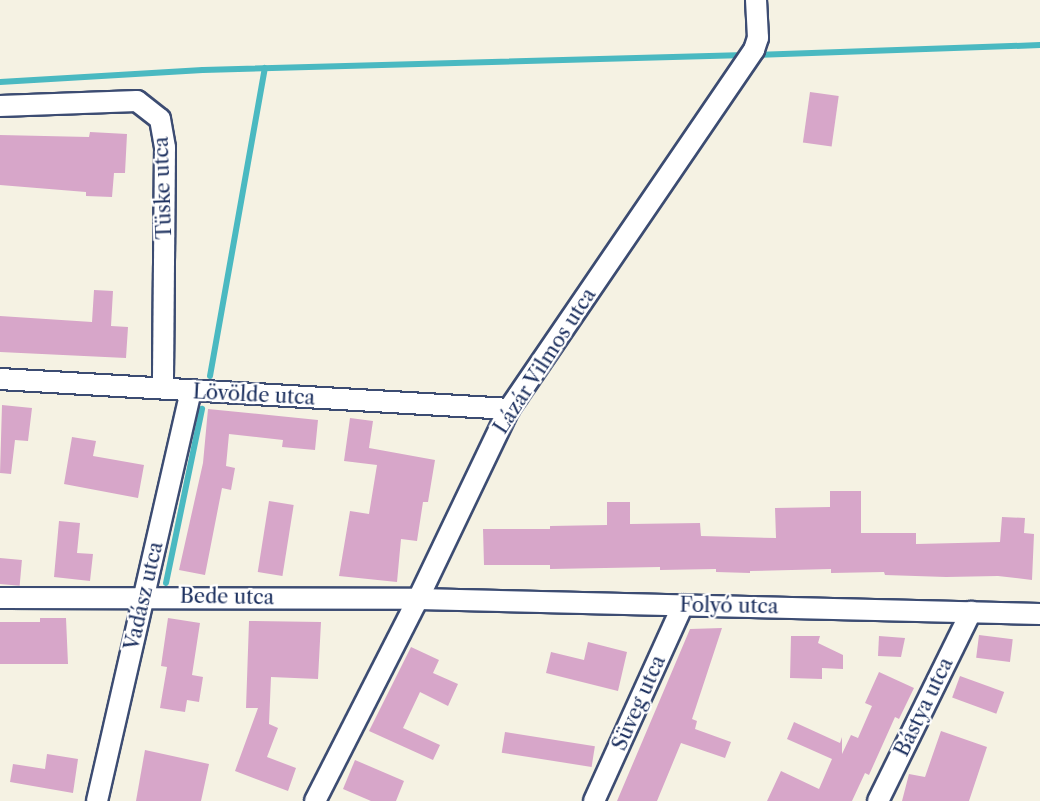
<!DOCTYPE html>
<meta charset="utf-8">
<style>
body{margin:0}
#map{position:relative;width:1040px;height:801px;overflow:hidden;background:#f5f2e3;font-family:"Libre Caslon Text",serif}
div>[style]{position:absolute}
.stream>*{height:6px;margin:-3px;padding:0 3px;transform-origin:3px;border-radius:3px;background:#4ab9c1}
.building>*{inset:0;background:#d7a6c9;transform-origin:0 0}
.roads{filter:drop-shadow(2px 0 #3c4c72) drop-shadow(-2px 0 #3c4c72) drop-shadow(0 2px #3c4c72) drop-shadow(0 -2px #3c4c72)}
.minor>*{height:20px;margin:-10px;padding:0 10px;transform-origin:10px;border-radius:10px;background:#fff}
span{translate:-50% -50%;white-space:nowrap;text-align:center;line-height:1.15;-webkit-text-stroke:4.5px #fff;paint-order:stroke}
.street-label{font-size:20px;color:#1b2f5e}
</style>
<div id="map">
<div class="stream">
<i style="left:756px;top:55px;width:284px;rotate:-2deg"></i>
<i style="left:0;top:82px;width:203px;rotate:-3.4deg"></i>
<i style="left:203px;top:70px;width:543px;rotate:-1.58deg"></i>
<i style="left:210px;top:376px;width:313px;rotate:-79.9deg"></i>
<i style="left:166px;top:583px;width:178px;rotate:-78.3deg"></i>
</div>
<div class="building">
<i style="left:810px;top:92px;width:29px;height:51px;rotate:8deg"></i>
<i style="clip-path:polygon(90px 132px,127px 134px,125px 173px,114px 173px,112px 197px,86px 196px,86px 192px,0 185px,0 135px,89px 137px)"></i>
<i style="clip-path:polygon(94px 290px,113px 291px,111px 326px,128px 327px,126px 358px,0 352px,0 316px,92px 322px)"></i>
<i style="clip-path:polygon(2px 405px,32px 408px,28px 441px,15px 440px,11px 474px,0 473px)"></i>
<i style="clip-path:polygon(208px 409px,318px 420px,315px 450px,282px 447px,283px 440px,229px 434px,226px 466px,235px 468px,231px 490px,222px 488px,205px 575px,179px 570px,203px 463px)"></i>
<i style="clip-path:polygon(350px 418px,373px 421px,369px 448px,435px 460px,428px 502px,423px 502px,417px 541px,401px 539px,397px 582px,339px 576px,350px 511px,369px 514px,377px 465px,344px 461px)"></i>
<i style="clip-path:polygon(72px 437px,96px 441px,93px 456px,144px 465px,138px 498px,64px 484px)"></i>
<i style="clip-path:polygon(830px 491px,861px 491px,861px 533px,916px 533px,916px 544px,1000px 542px,1002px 517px,1025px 518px,1024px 533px,1034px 534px,1032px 580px,998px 576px,946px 577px,885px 575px,884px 572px,831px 573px,831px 569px,750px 571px,750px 573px,716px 572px,716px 569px,660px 570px,660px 567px,550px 569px,550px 565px,484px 565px,483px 529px,550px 529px,550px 526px,607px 525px,607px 502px,630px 502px,630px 524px,700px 523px,701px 536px,776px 538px,775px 508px,830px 507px)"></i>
<i style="left:269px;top:501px;width:25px;height:72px;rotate:9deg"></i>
<i style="clip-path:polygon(59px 521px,80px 523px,77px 553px,93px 554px,90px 581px,54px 577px)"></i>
<i style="left:0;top:558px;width:22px;height:26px;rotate:5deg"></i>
<i style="clip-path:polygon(40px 618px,66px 618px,68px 664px,0 664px,0 622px,40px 622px)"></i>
<i style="clip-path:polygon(168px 618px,200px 623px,192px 675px,203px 677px,199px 702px,187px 700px,185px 712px,160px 708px,167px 667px,161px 666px)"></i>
<i style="clip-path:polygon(249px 621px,321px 622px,318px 679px,271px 677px,269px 724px,278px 728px,267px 757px,296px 768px,288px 791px,235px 771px,258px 708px,246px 708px)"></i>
<i style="clip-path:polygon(722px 628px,692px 719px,697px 721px,695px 729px,731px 742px,725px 758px,681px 743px,657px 801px,617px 801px,690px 629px)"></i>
<i style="left:979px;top:635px;width:34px;height:23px;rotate:7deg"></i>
<i style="clip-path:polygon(791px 636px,820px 636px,818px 643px,843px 655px,843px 669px,822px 668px,822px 679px,790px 678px)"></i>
<i style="clip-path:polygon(879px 636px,905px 638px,901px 657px,878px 656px)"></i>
<i style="clip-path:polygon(588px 642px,627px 652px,618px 691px,546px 673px,551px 652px,584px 660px)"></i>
<i style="clip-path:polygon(411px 647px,439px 660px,433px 673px,458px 684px,448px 706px,420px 692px,403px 728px,440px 745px,433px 760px,369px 731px)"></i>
<i style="clip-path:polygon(879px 672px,914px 688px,899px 719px,895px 717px,869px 775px,865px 773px,852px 801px,767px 801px,781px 771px,819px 789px,832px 759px,787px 739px,794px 722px,840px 743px,842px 737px,842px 754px,851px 735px,858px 738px,872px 706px,865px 703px)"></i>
<i style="left:960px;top:676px;width:47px;height:23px;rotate:20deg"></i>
<i style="clip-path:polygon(941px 731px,987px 747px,969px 801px,902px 801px,909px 774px,925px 777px)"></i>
<i style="left:505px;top:732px;width:91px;height:21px;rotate:9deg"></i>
<i style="clip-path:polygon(145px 750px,209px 764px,201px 801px,136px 801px)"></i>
<i style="clip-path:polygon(47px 754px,78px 759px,73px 793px,10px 782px,13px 764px,45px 769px)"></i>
<i style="clip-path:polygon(355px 760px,404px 781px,396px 801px,371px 801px,343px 789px)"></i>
</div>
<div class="roads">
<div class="minor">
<i style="left:0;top:106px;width:137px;rotate:-2.1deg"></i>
<i style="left:137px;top:101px;width:29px;rotate:38deg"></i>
<i style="left:160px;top:119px;width:29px;rotate:80deg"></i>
<i style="left:165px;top:148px;width:239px;rotate:90.5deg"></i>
<i style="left:0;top:379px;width:510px;rotate:3.37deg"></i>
<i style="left:0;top:598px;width:418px;rotate:0.1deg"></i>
<i style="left:418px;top:599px;width:622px;rotate:1.38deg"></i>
<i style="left:97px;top:801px;width:420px;rotate:-77.1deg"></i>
<i style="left:315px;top:801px;width:227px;rotate:-63deg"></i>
<i style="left:418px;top:599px;width:211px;rotate:-64.4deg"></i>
<i style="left:509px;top:409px;width:435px;rotate:-55.7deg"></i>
<i style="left:754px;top:50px;width:13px;rotate:-72deg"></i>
<i style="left:758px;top:38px;width:38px;rotate:-93deg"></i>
<i style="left:594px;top:801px;width:215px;rotate:-65.6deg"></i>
<i style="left:878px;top:801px;width:211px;rotate:-63.8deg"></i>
</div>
</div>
<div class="street-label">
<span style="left:163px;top:188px;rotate:-92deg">Tüske utca</span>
<span style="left:545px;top:361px;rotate:-57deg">Lázár Vilmos utca</span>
<span style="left:254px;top:395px;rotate:3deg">Lövölde utca</span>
<span style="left:144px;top:596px;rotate:-77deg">Vadász utca</span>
<span style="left:227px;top:597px;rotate:1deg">Bede utca</span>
<span style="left:729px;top:606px;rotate:1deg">Folyó utca</span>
<span style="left:639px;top:703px;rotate:-66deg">Süveg utca</span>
<span style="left:924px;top:707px;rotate:-64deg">Bástya utca</span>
</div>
</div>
